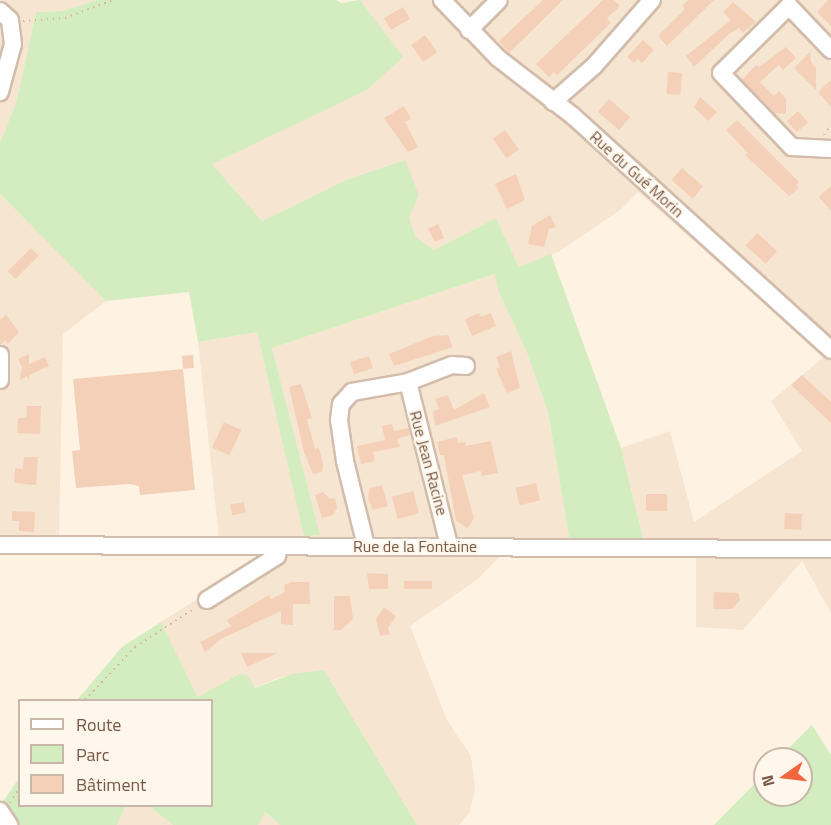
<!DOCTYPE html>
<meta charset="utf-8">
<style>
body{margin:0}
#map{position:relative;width:831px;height:825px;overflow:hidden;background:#fef3e3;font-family:"Titillium Web",sans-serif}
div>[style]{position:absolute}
.residential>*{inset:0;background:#f6e5d1}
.green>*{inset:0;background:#d3edc0}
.building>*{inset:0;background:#f5d0b9;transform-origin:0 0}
.path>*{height:2px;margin-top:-1px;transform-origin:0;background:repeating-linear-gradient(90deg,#dab39c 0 1.5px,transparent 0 6px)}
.roads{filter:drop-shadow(2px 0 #d2bcab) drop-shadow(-2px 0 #d2bcab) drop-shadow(0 2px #d2bcab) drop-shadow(0 -2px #d2bcab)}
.minor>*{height:16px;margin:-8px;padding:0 8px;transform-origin:8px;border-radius:8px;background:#fff}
span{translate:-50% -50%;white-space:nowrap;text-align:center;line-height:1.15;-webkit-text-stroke:4.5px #fff7eb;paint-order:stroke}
.street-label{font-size:16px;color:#785847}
.legend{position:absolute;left:18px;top:699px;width:195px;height:108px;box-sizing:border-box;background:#fff7eb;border:2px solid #c9b7a9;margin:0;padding:8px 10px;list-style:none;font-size:18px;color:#785847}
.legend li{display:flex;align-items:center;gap:12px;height:30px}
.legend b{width:30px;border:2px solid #c9b7a9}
.north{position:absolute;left:753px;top:747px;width:60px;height:60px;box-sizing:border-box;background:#fff7eb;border:2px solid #c9b7a9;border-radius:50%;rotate:256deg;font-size:16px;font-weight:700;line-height:24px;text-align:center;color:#785847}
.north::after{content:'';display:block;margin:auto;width:21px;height:27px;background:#f1653f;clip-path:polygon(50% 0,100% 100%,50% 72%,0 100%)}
</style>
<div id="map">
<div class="residential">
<i style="clip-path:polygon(0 0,97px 0,63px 11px,36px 12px,17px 100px,0 143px)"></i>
<i style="clip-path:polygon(360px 0,831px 0,831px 613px,802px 561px,743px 630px,696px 627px,696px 555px,501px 555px,478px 579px,410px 626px,447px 720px,471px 756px,475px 789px,470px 812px,459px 825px,417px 825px,324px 670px,281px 677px,254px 688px,239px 674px,198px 697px,161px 622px,258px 560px,256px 554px,0 553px,0 194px,106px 301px,63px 334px,59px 540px,219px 538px,198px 342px,257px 332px,304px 535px,320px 535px,272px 348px,496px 274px,499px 293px,526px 350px,548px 412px,570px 542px,643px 536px,621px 448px,670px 431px,694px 522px,802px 451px,771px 401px,825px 356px,638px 192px,620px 210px,558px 252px,519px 267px,496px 218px,434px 250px,416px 237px,409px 218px,405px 160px,346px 180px,262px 221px,211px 163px,367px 90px,374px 19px)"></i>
<i style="clip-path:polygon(125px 806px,149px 806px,173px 825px,117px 825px)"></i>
<i style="clip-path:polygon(264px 812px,280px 825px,258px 825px)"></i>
</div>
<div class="green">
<i style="clip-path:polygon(97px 0,337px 0,341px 3px,360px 0,403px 57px,367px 90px,212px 164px,262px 221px,346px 180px,405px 160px,419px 195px,409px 218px,416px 237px,434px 250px,496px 218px,519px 267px,551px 254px,621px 448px,643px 537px,637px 542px,570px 543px,548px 412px,526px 350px,499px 293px,495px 274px,272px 348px,320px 535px,304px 536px,257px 332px,198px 342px,189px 292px,106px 301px,0 194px,0 143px,17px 100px,36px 12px,63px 11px)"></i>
<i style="clip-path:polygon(161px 622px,198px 697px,239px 674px,247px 675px,255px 688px,292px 674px,324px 670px,417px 825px,280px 825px,265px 812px,258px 825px,173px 825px,149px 806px,212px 806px,212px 700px,77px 700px,122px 647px)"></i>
<i style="clip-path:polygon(812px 725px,831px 755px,831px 825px,714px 825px,765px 773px,765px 795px,801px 795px,801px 759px,778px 759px)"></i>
<i style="clip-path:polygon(19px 778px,20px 806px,125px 806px,117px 825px,0 825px,0 806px)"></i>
</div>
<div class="building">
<i style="clip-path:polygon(543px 0,563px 0,509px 53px,499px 41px)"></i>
<i style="clip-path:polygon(603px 0,614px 0,620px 6px,607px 18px,611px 23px,557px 75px,554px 72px,549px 77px,536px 64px)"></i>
<i style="clip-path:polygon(688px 0,714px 0,667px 46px,658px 36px,685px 9px,682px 6px)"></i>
<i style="clip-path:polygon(828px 0,831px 0,831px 26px,817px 12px)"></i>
<i style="clip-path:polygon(733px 2px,756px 22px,743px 33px,739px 28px,729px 34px,694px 67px,686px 56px,731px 20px,723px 12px)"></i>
<i style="left:403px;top:7px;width:14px;height:22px;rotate:60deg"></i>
<i style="left:425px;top:35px;width:21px;height:17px;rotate:55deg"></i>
<i style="clip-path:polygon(643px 40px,654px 50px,642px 63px,638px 59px,634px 63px,627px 57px)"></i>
<i style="clip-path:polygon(786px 47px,796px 58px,783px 70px,779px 65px,760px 82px,774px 96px,779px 91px,786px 99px,786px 114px,774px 113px,742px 80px,756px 65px,759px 67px)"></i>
<i style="clip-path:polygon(810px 52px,811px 62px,816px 68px,816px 90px,794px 68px)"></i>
<i style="left:668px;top:72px;width:14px;height:22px;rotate:4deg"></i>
<i style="clip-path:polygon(831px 80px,831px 107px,818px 92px)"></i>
<i style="clip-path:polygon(700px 97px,717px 112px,708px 121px,694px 107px)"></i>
<i style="left:609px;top:99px;width:28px;height:17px;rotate:41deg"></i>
<i style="clip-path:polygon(404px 106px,411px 119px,405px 122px,418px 147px,408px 152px,384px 118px)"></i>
<i style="left:798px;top:111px;width:15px;height:15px;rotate:48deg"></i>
<i style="clip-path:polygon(737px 120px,799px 182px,796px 185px,799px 188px,789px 196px,745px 155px,748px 153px,726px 130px)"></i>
<i style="left:505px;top:130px;width:24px;height:15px;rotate:54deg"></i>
<i style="left:682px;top:168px;width:28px;height:16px;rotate:41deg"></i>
<i style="clip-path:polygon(516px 174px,525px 200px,507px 209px,495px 184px)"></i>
<i style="clip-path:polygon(831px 186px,831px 211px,819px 197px)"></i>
<i style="clip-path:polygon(550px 215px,556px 227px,549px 229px,544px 247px,528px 244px,532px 226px)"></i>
<i style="clip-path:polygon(438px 224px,444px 238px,435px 242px,428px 229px)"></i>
<i style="left:757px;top:233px;width:27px;height:17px;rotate:42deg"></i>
<i style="left:31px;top:248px;width:11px;height:33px;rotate:45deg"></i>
<i style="clip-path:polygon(479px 313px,481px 317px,491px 313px,496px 326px,472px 336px,465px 319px)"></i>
<i style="clip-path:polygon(6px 315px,19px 332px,8px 344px,5px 340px,0 345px,0 320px)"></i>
<i style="clip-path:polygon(448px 335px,453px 347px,394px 366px,389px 354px,433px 336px)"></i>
<i style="clip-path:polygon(511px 351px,520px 388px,507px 393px,496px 369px,500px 367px,496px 357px)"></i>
<i style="clip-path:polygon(29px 354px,29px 364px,45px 357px,49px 366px,29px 375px,29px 381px,27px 376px,20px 380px,22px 367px,18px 359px)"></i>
<i style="left:193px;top:355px;width:13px;height:11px;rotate:86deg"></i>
<i style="left:369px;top:356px;width:13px;height:20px;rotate:72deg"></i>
<i style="clip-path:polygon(183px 369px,195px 490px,140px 495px,139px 486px,130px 484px,76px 488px,72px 451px,80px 450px,73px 379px)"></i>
<i style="clip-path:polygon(802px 375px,831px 402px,831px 423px,791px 385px)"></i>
<i style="clip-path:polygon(301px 384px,312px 418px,307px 419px,315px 449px,319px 448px,323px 464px,322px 472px,313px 474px,304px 452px,289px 387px)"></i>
<i style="clip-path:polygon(484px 393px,490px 407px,435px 426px,433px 411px,439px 409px,435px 399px,448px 395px,454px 410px)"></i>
<i style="clip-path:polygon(27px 406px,41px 406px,40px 434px,17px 433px,18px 418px,26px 418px)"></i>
<i style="left:224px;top:422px;width:19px;height:28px;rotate:25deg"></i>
<i style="clip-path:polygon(392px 424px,394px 431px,409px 428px,410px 435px,397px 439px,400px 447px,373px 452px,375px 461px,361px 464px,357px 446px,385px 440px,382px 426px)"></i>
<i style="clip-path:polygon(457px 437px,458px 443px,465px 442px,466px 446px,491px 441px,498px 473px,482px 476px,481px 471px,462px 475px,474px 518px,468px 528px,456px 521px,444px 455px,440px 455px,437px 442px)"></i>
<i style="clip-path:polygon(24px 457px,38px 457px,36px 485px,14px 483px,15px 468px,23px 469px)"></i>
<i style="left:536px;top:483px;width:18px;height:21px;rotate:77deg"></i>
<i style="clip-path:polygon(382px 485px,388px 506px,373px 510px,368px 498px,370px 488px)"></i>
<i style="left:413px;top:491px;width:23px;height:22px;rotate:75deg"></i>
<i style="clip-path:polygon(323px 492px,330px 499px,335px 498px,337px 508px,333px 515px,322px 518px,315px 495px)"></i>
<i style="left:646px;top:494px;width:21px;height:17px"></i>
<i style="left:244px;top:502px;width:11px;height:14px;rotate:80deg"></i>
<i style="clip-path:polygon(12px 511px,35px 512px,34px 532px,19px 531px,19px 521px,12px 521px)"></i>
<i style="left:785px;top:513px;width:17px;height:16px;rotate:3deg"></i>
<i style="clip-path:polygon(367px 573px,388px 574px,388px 589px,369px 589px)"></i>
<i style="left:404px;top:581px;width:28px;height:8px"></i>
<i style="clip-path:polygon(292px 582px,309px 582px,310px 604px,293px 604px,293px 625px,281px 624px,281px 611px,221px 639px,205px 652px,200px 642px,231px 626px,227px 620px,269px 595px,271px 599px,285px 592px,284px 585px)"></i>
<i style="clip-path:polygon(714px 592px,738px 593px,740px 600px,732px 609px,713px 609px)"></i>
<i style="clip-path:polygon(334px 596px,350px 596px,353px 619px,341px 630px,334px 630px)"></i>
<i style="clip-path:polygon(384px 607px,396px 616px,388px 628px,390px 634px,380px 636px,376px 619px)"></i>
<i style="clip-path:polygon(241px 653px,278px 653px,247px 667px)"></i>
</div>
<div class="path">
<i style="left:23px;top:21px;width:42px;rotate:-4.1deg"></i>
<i style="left:65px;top:18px;width:51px;rotate:-20.6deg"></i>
<i style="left:824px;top:135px;width:12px;rotate:-55deg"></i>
<i style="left:85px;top:700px;width:73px;rotate:-46.7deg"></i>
<i style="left:135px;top:647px;width:72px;rotate:-33deg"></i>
<i style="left:10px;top:803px;width:19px;rotate:-58deg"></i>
</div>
<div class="roads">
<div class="minor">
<i style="left:442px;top:0;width:81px;rotate:46deg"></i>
<i style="left:498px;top:58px;width:95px;rotate:37.7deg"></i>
<i style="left:573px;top:116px;width:348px;rotate:42.2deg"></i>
<i style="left:0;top:11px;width:13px;rotate:42deg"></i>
<i style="left:10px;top:20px;width:24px;rotate:83deg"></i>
<i style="left:13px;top:44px;width:50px;rotate:105.2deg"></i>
<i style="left:469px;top:30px;width:42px;rotate:-45deg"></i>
<i style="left:831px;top:50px;width:61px;rotate:-133.7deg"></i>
<i style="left:789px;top:6px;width:95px;rotate:135.4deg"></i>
<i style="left:721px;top:73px;width:103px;rotate:46.2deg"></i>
<i style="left:792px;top:147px;width:39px;rotate:3deg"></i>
<i style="left:553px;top:102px;width:55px;rotate:-41.3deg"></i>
<i style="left:594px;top:66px;width:88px;rotate:-48.7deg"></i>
<i style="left:0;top:355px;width:25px;rotate:90deg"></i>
<i style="left:408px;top:382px;width:168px;rotate:75.9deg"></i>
<i style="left:0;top:545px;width:831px;rotate:0.28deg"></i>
<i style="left:366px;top:546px;width:88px;rotate:-103.9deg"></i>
<i style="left:345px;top:461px;width:41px;rotate:-98.3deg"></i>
<i style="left:339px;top:420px;width:16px;rotate:-83deg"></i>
<i style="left:341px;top:404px;width:16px;rotate:-47deg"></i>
<i style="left:352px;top:392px;width:57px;rotate:-10.1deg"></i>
<i style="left:408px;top:382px;width:47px;rotate:-21.1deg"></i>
<i style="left:452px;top:365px;width:14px;rotate:4deg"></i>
<i style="left:207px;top:600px;width:83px;rotate:-32.2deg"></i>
<i style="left:277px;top:556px;width:8px;rotate:-76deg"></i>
<i style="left:0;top:811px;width:17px;rotate:57deg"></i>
</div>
</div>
<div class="street-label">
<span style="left:637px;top:174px;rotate:42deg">Rue du Gué Morin</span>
<span style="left:429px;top:463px;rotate:75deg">Rue Jean Racine</span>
<span style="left:415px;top:546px">Rue de la Fontaine</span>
</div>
<ul class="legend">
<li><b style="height:8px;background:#fff"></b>Route</li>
<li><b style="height:16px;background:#d3edc0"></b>Parc</li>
<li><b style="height:16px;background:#f5d0b9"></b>Bâtiment</li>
</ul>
<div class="north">N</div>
</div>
